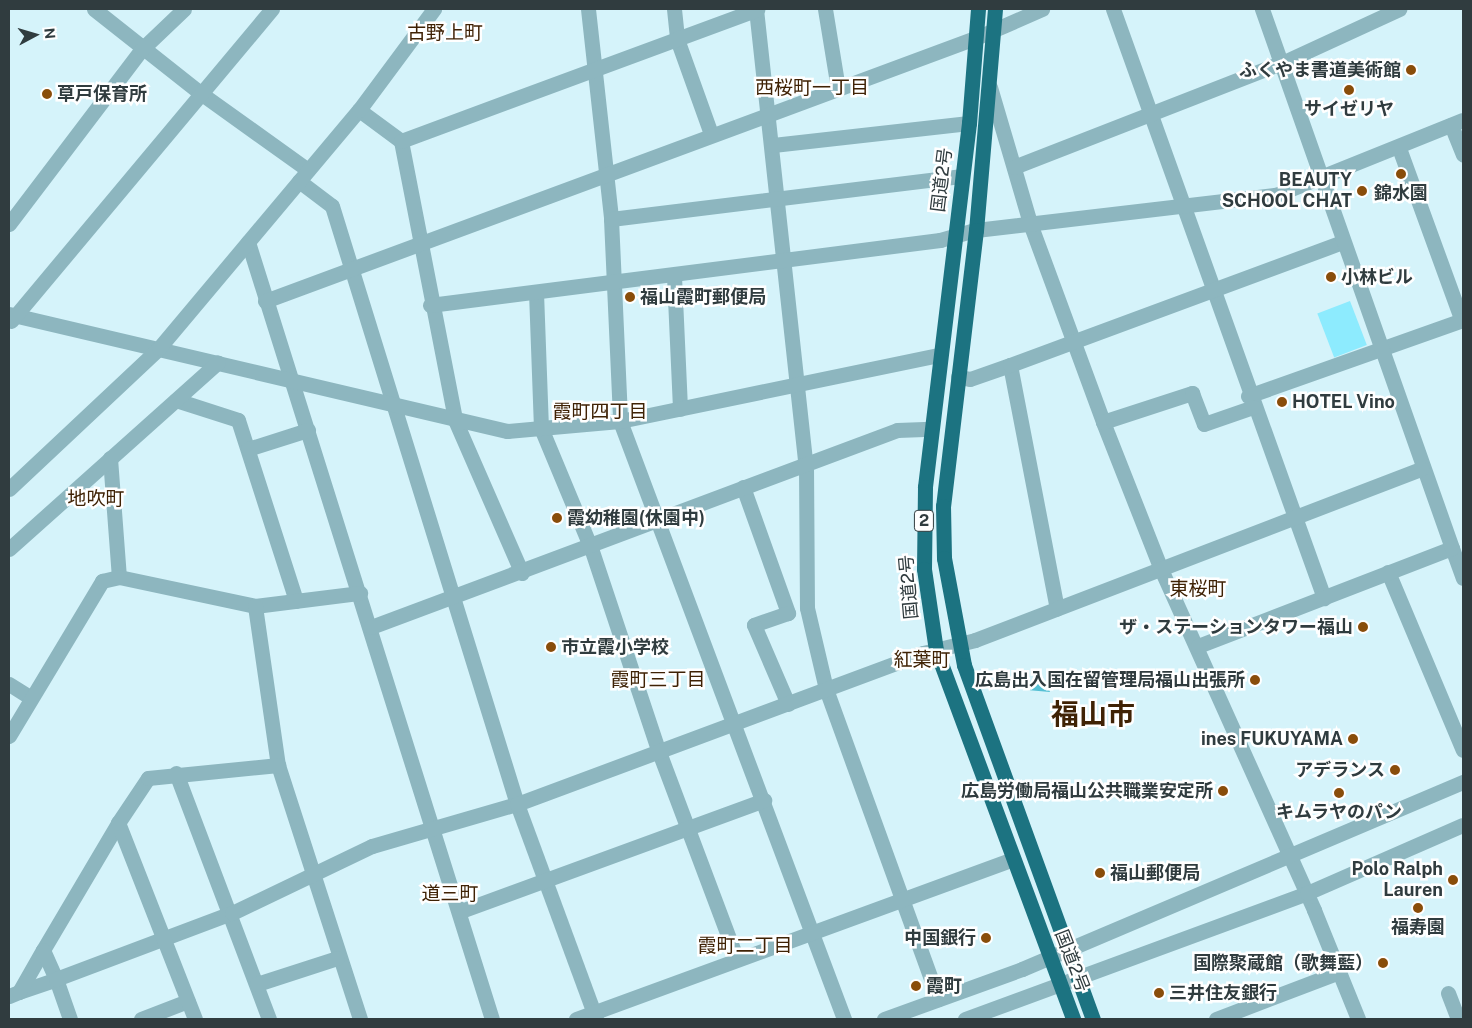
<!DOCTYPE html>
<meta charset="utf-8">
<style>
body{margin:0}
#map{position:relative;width:1472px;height:1028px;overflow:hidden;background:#d5f3fa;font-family:"Public Sans","Noto Sans JP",sans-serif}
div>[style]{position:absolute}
.green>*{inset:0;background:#8debfe;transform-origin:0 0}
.water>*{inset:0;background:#56c0d4}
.minor>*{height:15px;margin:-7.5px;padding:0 7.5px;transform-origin:7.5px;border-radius:7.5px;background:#8db6bf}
.highway>*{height:15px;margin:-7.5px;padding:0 7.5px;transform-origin:7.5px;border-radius:7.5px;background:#1c7381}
.dots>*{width:14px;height:14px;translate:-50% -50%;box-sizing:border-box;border:2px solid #fff;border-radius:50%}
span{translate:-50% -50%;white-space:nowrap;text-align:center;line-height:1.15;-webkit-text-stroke:5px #fff;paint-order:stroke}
.shield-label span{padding:1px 4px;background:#fff;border:1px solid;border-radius:4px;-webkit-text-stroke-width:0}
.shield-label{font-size:16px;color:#303c3f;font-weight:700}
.poi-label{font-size:18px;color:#303c3f;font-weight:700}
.right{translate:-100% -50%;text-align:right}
.left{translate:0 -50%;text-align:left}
.street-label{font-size:18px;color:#303c3f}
.neighbourhood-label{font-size:19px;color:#3f2205}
.town-label{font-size:28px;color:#3f2205;font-weight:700}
.frame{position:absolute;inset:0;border:10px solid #303c3f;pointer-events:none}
.north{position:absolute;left:10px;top:10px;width:50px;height:50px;-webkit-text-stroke:4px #fff;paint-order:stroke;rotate:84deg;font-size:14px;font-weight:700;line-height:20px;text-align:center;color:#303c3f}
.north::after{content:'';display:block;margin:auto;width:18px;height:22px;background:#303c3f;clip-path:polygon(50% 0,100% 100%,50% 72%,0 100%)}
</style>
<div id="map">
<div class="green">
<i style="left:1350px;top:301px;width:47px;height:35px;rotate:69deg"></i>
</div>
<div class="water">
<i style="clip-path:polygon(1025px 674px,1031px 682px,1047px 683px,1050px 692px,1027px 690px,1017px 677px)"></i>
</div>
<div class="minor">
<i style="left:94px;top:9px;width:134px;rotate:38.3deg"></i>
<i style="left:199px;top:92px;width:134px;rotate:35.6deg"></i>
<i style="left:588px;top:9px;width:211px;rotate:83.7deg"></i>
<i style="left:611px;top:219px;width:202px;rotate:87.4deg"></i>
<i style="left:620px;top:421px;width:639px;rotate:69.46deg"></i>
<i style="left:674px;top:9px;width:30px;rotate:84deg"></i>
<i style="left:677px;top:39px;width:101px;rotate:70.3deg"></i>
<i style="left:756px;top:9px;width:460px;rotate:83.8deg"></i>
<i style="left:806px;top:466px;width:142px;rotate:89.6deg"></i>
<i style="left:807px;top:608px;width:83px;rotate:76.8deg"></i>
<i style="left:826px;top:689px;width:330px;rotate:70.1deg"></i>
<i style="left:825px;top:9px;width:80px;rotate:80.7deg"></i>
<i style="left:1113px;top:9px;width:626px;rotate:70.29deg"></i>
<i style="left:990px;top:87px;width:145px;rotate:73.6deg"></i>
<i style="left:1031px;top:226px;width:209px;rotate:69.8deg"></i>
<i style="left:1103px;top:422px;width:156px;rotate:68.5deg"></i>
<i style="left:1160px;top:567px;width:376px;rotate:65.8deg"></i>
<i style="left:1314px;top:910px;width:118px;rotate:68deg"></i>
<i style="left:359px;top:110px;width:52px;rotate:36.4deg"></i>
<i style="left:401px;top:141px;width:284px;rotate:79deg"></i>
<i style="left:455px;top:420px;width:167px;rotate:66.4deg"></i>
<i style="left:1451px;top:125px;width:32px;rotate:68deg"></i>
<i style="left:401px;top:141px;width:380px;rotate:-20.3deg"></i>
<i style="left:773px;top:145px;width:197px;rotate:-6.4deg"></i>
<i style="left:1399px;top:148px;width:184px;rotate:70deg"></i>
<i style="left:1014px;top:167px;width:290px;rotate:-21.3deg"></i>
<i style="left:1284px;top:62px;width:127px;rotate:-24.7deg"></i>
<i style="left:299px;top:181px;width:41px;rotate:37.1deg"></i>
<i style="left:332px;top:206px;width:626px;rotate:72.81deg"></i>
<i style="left:517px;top:804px;width:229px;rotate:69.8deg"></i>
<i style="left:611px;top:219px;width:352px;rotate:-7deg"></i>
<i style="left:9px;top:224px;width:220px;rotate:-52.8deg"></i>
<i style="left:142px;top:49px;width:58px;rotate:-43.6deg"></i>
<i style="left:248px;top:242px;width:814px;rotate:72.57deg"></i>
<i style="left:674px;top:276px;width:133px;rotate:87.4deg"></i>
<i style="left:536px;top:292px;width:136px;rotate:87.9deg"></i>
<i style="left:541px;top:428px;width:130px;rotate:67.4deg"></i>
<i style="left:591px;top:548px;width:215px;rotate:71.6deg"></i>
<i style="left:659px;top:752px;width:221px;rotate:69.4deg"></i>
<i style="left:265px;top:301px;width:760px;rotate:-20.32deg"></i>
<i style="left:978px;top:37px;width:70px;rotate:-23.6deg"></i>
<i style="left:430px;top:305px;width:514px;rotate:-7.26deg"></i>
<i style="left:940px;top:240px;width:37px;rotate:-16deg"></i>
<i style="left:976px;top:230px;width:302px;rotate:-6.7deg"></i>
<i style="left:1276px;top:195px;width:201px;rotate:-21.9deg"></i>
<i style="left:9px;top:314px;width:512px;rotate:13.22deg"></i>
<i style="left:507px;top:431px;width:113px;rotate:-5.1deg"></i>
<i style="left:620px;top:421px;width:327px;rotate:-11.7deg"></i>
<i style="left:11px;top:321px;width:407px;rotate:-50.1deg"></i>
<i style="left:1010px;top:365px;width:248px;rotate:79.1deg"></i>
<i style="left:958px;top:377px;width:12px;rotate:9deg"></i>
<i style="left:970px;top:379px;width:42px;rotate:-19.3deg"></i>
<i style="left:1010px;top:365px;width:355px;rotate:-20.3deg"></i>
<i style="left:1248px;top:396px;width:228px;rotate:-19.5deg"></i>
<i style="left:176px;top:400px;width:65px;rotate:17.9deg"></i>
<i style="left:238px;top:420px;width:190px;rotate:72.2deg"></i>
<i style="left:1103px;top:422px;width:94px;rotate:-18deg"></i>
<i style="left:1192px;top:393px;width:33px;rotate:69deg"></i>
<i style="left:1204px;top:424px;width:52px;rotate:-19.1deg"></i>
<i style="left:248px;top:449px;width:63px;rotate:-17.6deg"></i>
<i style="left:110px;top:458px;width:119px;rotate:85.7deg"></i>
<i style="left:119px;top:577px;width:139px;rotate:12deg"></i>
<i style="left:255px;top:606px;width:106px;rotate:-7.1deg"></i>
<i style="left:743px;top:487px;width:134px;rotate:70.3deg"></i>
<i style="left:788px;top:613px;width:36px;rotate:161deg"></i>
<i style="left:754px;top:625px;width:86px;rotate:66.7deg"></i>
<i style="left:9px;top:489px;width:206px;rotate:-43.2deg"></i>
<i style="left:159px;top:348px;width:311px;rotate:-50deg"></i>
<i style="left:359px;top:110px;width:126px;rotate:-53.4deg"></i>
<i style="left:1452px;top:548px;width:32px;rotate:70deg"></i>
<i style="left:9px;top:549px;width:280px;rotate:-41.8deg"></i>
<i style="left:1388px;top:572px;width:193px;rotate:67.2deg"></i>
<i style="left:255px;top:606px;width:161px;rotate:81.8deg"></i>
<i style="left:278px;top:765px;width:267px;rotate:72.1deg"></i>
<i style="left:371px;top:627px;width:562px;rotate:-20.53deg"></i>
<i style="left:897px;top:430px;width:34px;rotate:-2deg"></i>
<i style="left:1198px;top:646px;width:272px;rotate:-21.1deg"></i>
<i style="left:1452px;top:548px;width:572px;rotate:-109.42deg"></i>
<i style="left:9px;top:684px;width:26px;rotate:32deg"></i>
<i style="left:9px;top:736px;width:181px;rotate:-59deg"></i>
<i style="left:102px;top:581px;width:17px;rotate:-13deg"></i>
<i style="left:176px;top:773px;width:263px;rotate:69.3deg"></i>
<i style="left:461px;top:911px;width:323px;rotate:-20.1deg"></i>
<i style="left:43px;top:950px;width:147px;rotate:-59.4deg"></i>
<i style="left:257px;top:984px;width:84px;rotate:-18deg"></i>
<i style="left:19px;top:992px;width:39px;rotate:-19deg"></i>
<i style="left:56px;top:979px;width:42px;rotate:70.7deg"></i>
<i style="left:1448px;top:993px;width:28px;rotate:69deg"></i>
<i style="left:9px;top:996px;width:11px;rotate:-22deg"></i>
<i style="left:19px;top:992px;width:48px;rotate:-60.3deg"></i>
<i style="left:43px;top:950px;width:32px;rotate:66deg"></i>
<i style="left:56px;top:979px;width:188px;rotate:-20.6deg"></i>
<i style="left:232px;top:913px;width:155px;rotate:-25.6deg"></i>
<i style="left:372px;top:846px;width:151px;rotate:-16.2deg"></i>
<i style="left:517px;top:804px;width:433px;rotate:-20.4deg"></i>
<i style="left:923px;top:653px;width:54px;rotate:-14deg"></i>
<i style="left:975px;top:640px;width:478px;rotate:-21deg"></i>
<i style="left:141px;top:1019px;width:50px;rotate:-21deg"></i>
<i style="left:195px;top:1019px;width:211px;rotate:-111.4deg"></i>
<i style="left:118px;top:823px;width:54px;rotate:-56.3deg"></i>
<i style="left:148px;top:778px;width:131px;rotate:-5.7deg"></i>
<i style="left:576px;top:1019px;width:463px;rotate:-20.1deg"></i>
<i style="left:884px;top:1019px;width:147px;rotate:-19.9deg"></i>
<i style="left:1022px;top:969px;width:479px;rotate:-23deg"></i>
<i style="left:965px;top:1019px;width:364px;rotate:-20.2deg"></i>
<i style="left:1307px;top:893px;width:170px;rotate:-23.6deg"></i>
<i style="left:1216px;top:1019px;width:132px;rotate:-20.9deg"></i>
</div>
<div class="highway">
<i style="left:978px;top:9px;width:114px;rotate:94.5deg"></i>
<i style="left:969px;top:123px;width:367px;rotate:96.9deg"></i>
<i style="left:925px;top:487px;width:82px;rotate:90.7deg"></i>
<i style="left:924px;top:569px;width:82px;rotate:81.6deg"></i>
<i style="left:936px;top:650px;width:394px;rotate:69.6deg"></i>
<i style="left:995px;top:9px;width:222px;rotate:94.9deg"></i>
<i style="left:976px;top:230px;width:278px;rotate:96.8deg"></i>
<i style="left:943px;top:506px;width:52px;rotate:88.9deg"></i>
<i style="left:944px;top:558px;width:109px;rotate:79.4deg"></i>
<i style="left:964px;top:665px;width:377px;rotate:70deg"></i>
</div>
<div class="dots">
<i style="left:1411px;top:70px;background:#894d0a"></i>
<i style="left:1349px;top:90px;background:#894d0a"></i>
<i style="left:47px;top:94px;background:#894d0a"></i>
<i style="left:1401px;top:174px;background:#894d0a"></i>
<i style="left:1362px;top:191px;background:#894d0a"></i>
<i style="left:1331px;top:277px;background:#894d0a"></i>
<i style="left:630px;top:297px;background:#894d0a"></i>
<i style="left:1282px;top:402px;background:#894d0a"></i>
<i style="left:557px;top:518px;background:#894d0a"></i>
<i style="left:1363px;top:627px;background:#894d0a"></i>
<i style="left:551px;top:647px;background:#894d0a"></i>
<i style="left:1255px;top:680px;background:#894d0a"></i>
<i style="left:1353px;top:739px;background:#894d0a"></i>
<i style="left:1395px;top:770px;background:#894d0a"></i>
<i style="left:1223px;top:791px;background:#894d0a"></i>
<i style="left:1339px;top:793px;background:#894d0a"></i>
<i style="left:1100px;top:873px;background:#894d0a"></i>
<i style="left:1453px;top:880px;background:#894d0a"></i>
<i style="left:1418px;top:908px;background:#894d0a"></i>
<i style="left:986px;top:938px;background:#894d0a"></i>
<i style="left:1383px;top:963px;background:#894d0a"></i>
<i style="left:916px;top:986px;background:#894d0a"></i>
<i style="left:1159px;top:993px;background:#894d0a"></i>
</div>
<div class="shield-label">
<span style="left:924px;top:521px">2</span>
</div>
<div class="poi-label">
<span class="right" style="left:1401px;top:70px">ふくやま書道美術館</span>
<span class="left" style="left:57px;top:94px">草戸保育所</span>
<span style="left:1349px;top:109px">サイゼリヤ</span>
<span class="right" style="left:1352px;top:191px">BEAUTY<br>SCHOOL CHAT</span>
<span style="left:1401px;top:193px">錦水園</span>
<span class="left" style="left:1341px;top:277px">小林ビル</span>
<span class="left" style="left:640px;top:297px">福山霞町郵便局</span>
<span class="left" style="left:1292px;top:402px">HOTEL Vino</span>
<span class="left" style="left:567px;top:518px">霞幼稚園(休園中)</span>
<span class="right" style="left:1353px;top:627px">ザ・ステーションタワー福山</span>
<span class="left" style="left:561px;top:647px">市立霞小学校</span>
<span class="right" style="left:1245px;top:680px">広島出入国在留管理局福山出張所</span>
<span class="right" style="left:1343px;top:739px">ines FUKUYAMA</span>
<span class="right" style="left:1385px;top:770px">アデランス</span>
<span class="right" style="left:1213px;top:791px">広島労働局福山公共職業安定所</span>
<span style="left:1339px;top:812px">キムラヤのパン</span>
<span class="right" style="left:1443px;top:880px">Polo Ralph<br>Lauren</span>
<span class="left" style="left:1110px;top:873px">福山郵便局</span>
<span style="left:1418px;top:927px">福寿園</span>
<span class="right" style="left:976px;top:938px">中国銀行</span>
<span class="right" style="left:1373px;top:963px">国際聚蔵館（歌舞藍）</span>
<span class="left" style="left:926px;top:986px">霞町</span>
<span class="left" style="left:1169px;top:993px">三井住友銀行</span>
</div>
<div class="street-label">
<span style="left:942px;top:180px;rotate:-83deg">国道2号</span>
<span style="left:909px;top:587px;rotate:-95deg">国道2号</span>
<span style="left:1072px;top:961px;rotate:69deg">国道2号</span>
</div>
<div class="neighbourhood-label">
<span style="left:445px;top:33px">古野上町</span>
<span style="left:812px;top:88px">西桜町一丁目</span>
<span style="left:600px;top:412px">霞町四丁目</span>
<span style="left:96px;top:499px">地吹町</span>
<span style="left:1198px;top:589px">東桜町</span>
<span style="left:922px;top:660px">紅葉町</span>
<span style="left:658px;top:680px">霞町三丁目</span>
<span style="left:450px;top:894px">道三町</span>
<span style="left:745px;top:946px">霞町二丁目</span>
</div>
<div class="town-label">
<span style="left:1093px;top:714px">福山市</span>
</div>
<div class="frame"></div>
<div class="north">N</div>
</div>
